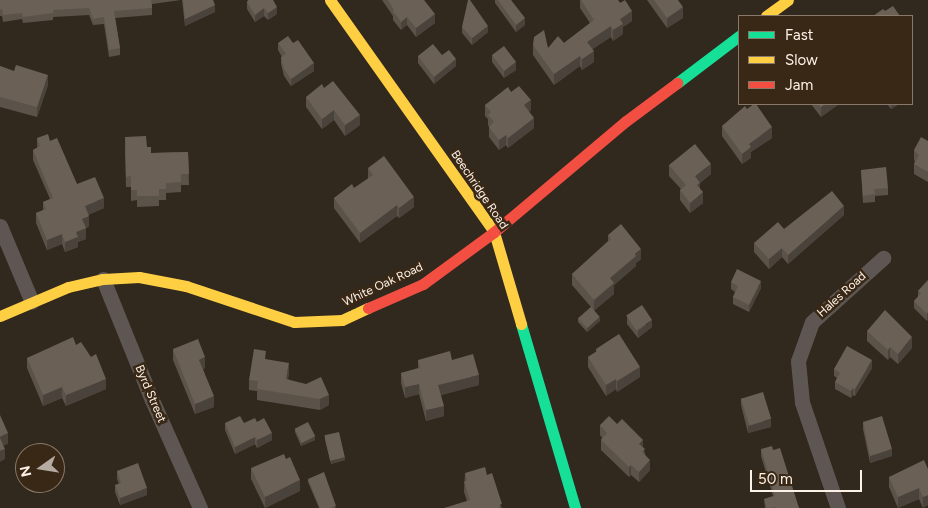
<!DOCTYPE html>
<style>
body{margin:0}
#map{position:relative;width:928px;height:508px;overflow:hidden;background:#31281e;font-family:Figtree,sans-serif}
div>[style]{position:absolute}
.street>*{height:15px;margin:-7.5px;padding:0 7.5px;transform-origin:7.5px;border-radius:7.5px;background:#5d5653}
.fast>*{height:11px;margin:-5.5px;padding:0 5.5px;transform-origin:5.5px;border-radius:5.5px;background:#16e098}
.slow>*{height:11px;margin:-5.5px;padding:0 5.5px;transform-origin:5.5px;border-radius:5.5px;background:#ffcf43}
.jam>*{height:11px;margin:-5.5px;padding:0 5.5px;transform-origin:5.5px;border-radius:5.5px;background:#f24e42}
.wall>*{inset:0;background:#5b534a}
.shaded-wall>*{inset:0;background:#4a433c}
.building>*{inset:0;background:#6a6056;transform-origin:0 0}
span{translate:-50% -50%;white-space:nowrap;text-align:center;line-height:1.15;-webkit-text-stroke:5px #392816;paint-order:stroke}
.street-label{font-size:12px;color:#fef2e7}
.legend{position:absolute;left:738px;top:15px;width:175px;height:90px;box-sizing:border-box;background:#392816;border:1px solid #88796a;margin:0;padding:6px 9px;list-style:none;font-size:15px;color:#fef2e7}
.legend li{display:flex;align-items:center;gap:10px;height:25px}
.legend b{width:25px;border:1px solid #88796a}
.north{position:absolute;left:15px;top:443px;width:50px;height:50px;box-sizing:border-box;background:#392816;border:1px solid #88796a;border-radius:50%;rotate:257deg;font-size:14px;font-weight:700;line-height:20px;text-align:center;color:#fef2e7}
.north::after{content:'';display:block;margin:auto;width:18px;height:22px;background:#b6aba1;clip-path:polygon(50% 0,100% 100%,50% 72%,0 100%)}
.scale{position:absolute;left:750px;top:470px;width:112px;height:22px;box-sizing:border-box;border:2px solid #fef2e7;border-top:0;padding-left:6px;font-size:15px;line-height:18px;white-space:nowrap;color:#fef2e7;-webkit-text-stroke:4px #392816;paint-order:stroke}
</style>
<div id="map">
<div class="street">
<i style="left:0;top:226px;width:82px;rotate:67.2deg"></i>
<i style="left:103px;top:279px;width:131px;rotate:68deg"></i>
<i style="left:152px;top:400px;width:118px;rotate:66deg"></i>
<i style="left:838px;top:508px;width:112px;rotate:-108.8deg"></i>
<i style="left:802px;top:402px;width:41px;rotate:-95.6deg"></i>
<i style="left:798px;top:361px;width:41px;rotate:-70.3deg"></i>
<i style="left:812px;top:322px;width:96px;rotate:-42deg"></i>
</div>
<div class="fast">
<i style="left:677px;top:83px;width:78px;rotate:-37.2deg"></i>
<i style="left:521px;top:324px;width:192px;rotate:73.6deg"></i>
</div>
<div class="slow">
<i style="left:330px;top:0;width:284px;rotate:54.7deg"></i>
<i style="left:494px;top:232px;width:96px;rotate:73.6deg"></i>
<i style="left:766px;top:16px;width:27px;rotate:-36deg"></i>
<i style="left:0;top:316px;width:74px;rotate:-23.1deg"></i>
<i style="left:68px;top:287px;width:36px;rotate:-13deg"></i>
<i style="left:103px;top:279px;width:36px;rotate:-3deg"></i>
<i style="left:139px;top:277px;width:48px;rotate:10.8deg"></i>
<i style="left:186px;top:286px;width:114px;rotate:18.4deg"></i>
<i style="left:294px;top:322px;width:48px;rotate:-2.4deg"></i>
<i style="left:342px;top:320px;width:29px;rotate:-25deg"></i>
</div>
<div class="jam">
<i style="left:368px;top:308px;width:60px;rotate:-23.6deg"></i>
<i style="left:423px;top:284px;width:88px;rotate:-36.2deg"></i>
<i style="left:494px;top:232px;width:172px;rotate:-40.1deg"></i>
<i style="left:626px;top:121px;width:64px;rotate:-36.7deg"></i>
</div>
<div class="wall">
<i style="clip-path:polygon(0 0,181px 0,152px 4px,152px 15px,115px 18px,120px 48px,120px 55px,109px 57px,104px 24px,93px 25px,89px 15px,53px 17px,53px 20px,23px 23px,22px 19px,3px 22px,2px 16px,0 16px)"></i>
<i style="clip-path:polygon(182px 0,213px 0,215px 12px,185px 26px)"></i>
<i style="clip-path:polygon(248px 0,273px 0,277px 14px,268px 20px,264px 16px,255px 22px,247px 9px,247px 2px)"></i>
<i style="clip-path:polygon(382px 0,424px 0,435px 23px,416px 37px,407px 25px,401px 30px,393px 20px,393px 16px)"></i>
<i style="clip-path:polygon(495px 0,511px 0,525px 25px,516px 32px,495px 3px)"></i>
<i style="clip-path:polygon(580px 0,618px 0,632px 21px,623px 27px,623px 34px,613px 41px,611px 37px,592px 49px,594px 62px,582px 70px,580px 66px,554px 85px,533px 55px,533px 45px,548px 48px,564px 43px,590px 23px,580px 8px)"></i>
<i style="clip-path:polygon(647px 0,678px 0,683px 18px,667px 28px)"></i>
<i style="clip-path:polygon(462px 27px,488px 32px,472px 45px,462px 33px)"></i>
<i style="clip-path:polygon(278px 43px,314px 71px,291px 86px,284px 76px,281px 64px,281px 57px,282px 57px,278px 50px)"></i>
<i style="clip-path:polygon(442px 55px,456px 66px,434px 84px,418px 63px,418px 56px)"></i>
<i style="clip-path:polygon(492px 55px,516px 70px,504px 78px,492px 62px)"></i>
<i style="clip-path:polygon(0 66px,48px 85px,37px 117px,0 107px)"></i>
<i style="clip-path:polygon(324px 88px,360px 125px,345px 136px,334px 120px,322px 129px,306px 107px,306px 97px)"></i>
<i style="clip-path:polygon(511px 92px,531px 110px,529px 112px,534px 128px,508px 148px,506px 145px,499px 150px,489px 137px,489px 127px,488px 125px,488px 119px,485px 116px,485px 105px)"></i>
<i style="clip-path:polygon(811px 104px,839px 104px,821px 117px)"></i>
<i style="clip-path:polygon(887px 104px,899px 104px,891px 109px)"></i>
<i style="clip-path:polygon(722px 126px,772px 138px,751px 152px,751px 158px,742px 164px,722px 136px)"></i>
<i style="clip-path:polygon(37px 138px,50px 141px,77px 184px,104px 208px,88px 215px,89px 226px,86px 228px,86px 239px,78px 242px,78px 247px,65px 252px,62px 244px,47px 250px,36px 223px,36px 213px,43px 210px,43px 202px,50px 199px,33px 160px,33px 150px,37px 148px)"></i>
<i style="clip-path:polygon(928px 141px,928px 182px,914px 174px,914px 164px,915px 162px,914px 160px,914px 150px)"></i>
<i style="clip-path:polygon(125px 147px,147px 147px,151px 153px,188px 152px,189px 185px,181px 185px,181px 192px,166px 193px,166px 200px,159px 200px,159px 206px,137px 207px,137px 200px,131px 201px,131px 187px,126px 187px)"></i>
<i style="clip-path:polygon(669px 165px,711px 174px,700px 183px,700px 189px,703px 203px,690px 213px,680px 200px,680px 190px,681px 189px,669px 176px)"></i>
<i style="clip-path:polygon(368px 168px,414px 207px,399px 218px,397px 216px,360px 243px,334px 208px,334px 198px,354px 188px,368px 179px)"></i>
<i style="clip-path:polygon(861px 170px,888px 188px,888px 195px,875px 196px,875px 202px,863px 203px)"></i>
<i style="clip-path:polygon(844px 215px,788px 264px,782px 257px,769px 269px,754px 252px,754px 243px,784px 229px)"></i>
<i style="clip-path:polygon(608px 235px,641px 259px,636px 263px,636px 266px,614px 285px,614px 294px,594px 310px,600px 321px,587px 332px,578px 322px,578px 318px,591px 307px,572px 285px,572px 274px,608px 241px)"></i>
<i style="clip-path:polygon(928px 280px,927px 321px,914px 308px,914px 301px,918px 297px,918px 291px)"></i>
<i style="clip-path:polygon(731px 282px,761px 288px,749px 312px,733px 304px,733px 297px,735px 292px,731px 289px)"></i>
<i style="clip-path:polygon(627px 317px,652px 327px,638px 338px,627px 324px)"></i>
<i style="clip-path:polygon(867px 331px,912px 348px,898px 364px,890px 357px,888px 360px,867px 341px)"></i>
<i style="clip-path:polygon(76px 345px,106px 389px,66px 406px,62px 398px,43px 406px,27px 368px,27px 358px)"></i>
<i style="clip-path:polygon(173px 349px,205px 368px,203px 369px,214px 407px,195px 414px,173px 360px)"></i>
<i style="clip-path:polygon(596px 349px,640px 377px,617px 392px,616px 389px,606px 396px,588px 367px,588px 357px,596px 352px)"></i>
<i style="clip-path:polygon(266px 359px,289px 373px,288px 379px,329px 405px,320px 410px,257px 400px,257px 391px,249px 390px,249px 380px)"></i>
<i style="clip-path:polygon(418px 360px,452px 360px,479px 385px,441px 395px,444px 416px,426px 421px,419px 394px,405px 398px,401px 383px,401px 373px,418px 368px)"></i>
<i style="clip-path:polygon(872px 368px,855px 396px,853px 395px,851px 398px,835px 389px,835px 382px,837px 378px,834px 376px,834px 369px)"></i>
<i style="clip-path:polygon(741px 398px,771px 427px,748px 433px,741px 405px)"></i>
<i style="clip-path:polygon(257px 422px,272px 440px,257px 448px,255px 444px,235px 454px,225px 430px,225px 423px,244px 423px)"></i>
<i style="clip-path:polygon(863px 422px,892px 456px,870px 463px,863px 429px)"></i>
<i style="clip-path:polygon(617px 424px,643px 447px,650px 470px,639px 482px,631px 475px,629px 477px,601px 450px,601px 440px,602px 438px,600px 435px,600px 425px)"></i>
<i style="clip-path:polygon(295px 429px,315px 440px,301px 446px,295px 432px)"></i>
<i style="clip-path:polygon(325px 436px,345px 460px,331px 464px,325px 440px)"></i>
<i style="clip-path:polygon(761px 449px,773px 450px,799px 508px,765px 508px,764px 499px,773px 496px,761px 456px)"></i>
<i style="clip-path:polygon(251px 468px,300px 491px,265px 508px,251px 479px)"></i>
<i style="clip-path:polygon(928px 469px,928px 505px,923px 508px,919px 499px,898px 508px,889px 487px,889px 477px)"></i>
<i style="clip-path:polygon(117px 471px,147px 495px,120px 505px,115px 492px,115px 485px,119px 484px,117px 479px)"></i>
<i style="clip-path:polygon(465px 473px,487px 475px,502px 508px,467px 501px,464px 492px)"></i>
<i style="clip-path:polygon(308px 479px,336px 508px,319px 508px,308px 482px)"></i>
</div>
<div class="shaded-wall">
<i style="clip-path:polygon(215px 5px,215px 12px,185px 26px,185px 19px)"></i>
<i style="clip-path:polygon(277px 7px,277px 14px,268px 20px,268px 13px)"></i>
<i style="clip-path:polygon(683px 7px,683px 18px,667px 28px,667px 18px)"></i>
<i style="clip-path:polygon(264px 8px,264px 16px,255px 22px,255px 15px)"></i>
<i style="clip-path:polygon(632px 11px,632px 21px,623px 27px,623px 34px,613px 41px,613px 30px,620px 19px)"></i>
<i style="clip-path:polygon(435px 14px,435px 23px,416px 37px,416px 28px)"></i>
<i style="clip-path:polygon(407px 17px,407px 25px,401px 30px,401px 22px)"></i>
<i style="clip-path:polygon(525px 18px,525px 25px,516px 32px,516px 25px)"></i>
<i style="clip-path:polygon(488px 26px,488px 32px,472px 45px,472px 38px)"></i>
<i style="clip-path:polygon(611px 26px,611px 37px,587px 53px,587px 42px)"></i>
<i style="clip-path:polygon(594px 51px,594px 62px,582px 70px,582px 59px)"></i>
<i style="clip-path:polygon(580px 56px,580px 66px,554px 85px,554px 74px)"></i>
<i style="clip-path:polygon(456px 59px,456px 66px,434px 84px,434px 77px)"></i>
<i style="clip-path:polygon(516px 62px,516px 70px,504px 78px,504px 71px)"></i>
<i style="clip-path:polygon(314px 63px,314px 71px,291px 86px,291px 79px)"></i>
<i style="clip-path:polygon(48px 75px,48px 85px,37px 117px,37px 107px)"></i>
<i style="clip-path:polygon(531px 100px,531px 110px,524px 116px,524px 105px)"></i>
<i style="clip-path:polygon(825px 104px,839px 104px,821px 117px,821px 107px)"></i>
<i style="clip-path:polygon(891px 104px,899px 104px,891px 109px)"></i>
<i style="clip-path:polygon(334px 110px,334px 120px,322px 129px,322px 119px)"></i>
<i style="clip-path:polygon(360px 115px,360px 125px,345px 136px,345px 125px)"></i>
<i style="clip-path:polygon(534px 118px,534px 128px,508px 148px,508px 138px)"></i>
<i style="clip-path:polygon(772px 127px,772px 138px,751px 152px,751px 158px,742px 164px,742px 154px,749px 144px)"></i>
<i style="clip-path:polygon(506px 135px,506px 145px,499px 150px,499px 140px)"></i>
<i style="clip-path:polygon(711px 164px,711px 174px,700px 183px,700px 193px,697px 196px,695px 176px)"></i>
<i style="clip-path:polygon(703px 192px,703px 203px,690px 213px,690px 203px)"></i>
<i style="clip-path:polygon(414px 197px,414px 207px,399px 218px,399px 208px)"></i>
<i style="clip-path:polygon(104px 198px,104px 208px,85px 216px,85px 206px)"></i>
<i style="clip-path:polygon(397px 205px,397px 216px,360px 243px,360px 233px)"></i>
<i style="clip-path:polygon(844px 206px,844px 215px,788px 264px,788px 255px)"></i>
<i style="clip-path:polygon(89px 216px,89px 226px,82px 229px,82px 219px)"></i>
<i style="clip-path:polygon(86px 228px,86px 239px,78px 242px,78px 247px,65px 252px,65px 242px,76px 232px)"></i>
<i style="clip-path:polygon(62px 234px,62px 244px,47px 250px,47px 240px)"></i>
<i style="clip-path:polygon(782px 248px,782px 257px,769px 269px,769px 259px)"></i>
<i style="clip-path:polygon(641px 249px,641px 259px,636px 263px,636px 266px,614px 285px,614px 294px,594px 311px,594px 300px,610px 278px)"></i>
<i style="clip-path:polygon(761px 281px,761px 288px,749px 312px,749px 305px)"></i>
<i style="clip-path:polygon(928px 312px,928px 320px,927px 321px,927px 314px)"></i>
<i style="clip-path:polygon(600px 317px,600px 321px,587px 332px,587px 328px)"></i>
<i style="clip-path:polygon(652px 320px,652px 327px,638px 338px,638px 331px)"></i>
<i style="clip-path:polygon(912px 337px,912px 348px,898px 364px,898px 354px)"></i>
<i style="clip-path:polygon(890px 347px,890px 357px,888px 360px,888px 350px)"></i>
<i style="clip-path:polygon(205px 357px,205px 368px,199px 370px,199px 360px)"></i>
<i style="clip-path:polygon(872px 360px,872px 368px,855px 396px,855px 389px)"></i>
<i style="clip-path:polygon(289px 363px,289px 373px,286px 389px,286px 379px)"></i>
<i style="clip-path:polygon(640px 367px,640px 377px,617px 392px,617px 381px)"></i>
<i style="clip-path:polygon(479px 375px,479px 385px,438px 396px,438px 385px)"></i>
<i style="clip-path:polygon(106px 379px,106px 389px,66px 406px,66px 395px)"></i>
<i style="clip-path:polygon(616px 379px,616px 389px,606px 396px,606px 385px)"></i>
<i style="clip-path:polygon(419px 384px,419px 394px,405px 398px,405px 387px)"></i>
<i style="clip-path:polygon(62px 387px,62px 398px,43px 406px,43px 395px)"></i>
<i style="clip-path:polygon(853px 388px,853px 395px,851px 398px,851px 391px)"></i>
<i style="clip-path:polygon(329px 395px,329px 405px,320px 410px,320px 399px)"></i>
<i style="clip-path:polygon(214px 396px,214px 407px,195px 414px,195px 404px)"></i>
<i style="clip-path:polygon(444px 406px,444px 416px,426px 421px,426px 410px)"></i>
<i style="clip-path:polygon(771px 419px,771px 427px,748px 433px,748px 426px)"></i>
<i style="clip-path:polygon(8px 433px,8px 444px,0 447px,0 437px)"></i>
<i style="clip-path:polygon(272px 433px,272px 440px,257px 448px,257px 440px)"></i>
<i style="clip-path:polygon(315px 436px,315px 440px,301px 446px,301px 443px)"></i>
<i style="clip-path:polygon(255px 437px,255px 444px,235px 454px,235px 447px)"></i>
<i style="clip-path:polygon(643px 440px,643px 451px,639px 444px)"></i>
<i style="clip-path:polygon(5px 449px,5px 459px,0 462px,0 451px)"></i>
<i style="clip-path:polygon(892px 449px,892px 456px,870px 463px,870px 456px)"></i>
<i style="clip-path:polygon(345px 457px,345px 460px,331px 464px,331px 460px)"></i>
<i style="clip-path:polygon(650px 460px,650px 470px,639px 482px,639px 472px)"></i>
<i style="clip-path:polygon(631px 465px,631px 475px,629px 477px,629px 467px)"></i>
<i style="clip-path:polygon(300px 480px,300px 491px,265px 508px,265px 497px)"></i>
<i style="clip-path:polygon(147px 488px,147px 495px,120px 505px,120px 498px)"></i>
<i style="clip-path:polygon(919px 488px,919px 499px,898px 508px,898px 497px)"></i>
<i style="clip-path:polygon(928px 495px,928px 505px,923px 508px,923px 497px)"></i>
</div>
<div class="building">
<i style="clip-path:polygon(0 0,151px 0,152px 8px,114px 11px,120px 48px,109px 50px,104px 17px,93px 19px,89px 8px,53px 10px,53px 13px,23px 17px,22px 13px,3px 15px,2px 9px,0 10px)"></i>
<i style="clip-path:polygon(183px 0,213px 0,215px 5px,185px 19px)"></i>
<i style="clip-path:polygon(249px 0,273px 0,277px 7px,268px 13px,264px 8px,255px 15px,247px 2px)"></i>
<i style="clip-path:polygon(388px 0,424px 0,435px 14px,416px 28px,407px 17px,401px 22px,393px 11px,394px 10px)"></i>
<i style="clip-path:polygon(468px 0,470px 0,488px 26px,472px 38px,462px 27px)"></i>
<i style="clip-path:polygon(498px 0,511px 0,525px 18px,516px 25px)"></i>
<i style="clip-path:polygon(581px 0,618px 0,620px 3px,625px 0,632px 11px,620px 19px,623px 24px,613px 30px,611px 26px,587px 42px,594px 51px,582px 59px,580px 56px,554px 74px,533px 45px,534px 37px,544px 30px,548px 48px,558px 36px,564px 43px,594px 20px)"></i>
<i style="clip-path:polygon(654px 0,678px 0,683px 7px,667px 18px)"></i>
<i style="clip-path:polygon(893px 6px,900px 16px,873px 16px,883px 9px,885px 11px)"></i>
<i style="clip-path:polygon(288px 36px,293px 43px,298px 40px,314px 63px,291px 79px,284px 69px,281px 57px,286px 54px,278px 43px)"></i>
<i style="clip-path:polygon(433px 44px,442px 55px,449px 50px,456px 59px,434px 77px,418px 56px)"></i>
<i style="left:504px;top:46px;width:20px;height:15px;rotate:53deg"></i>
<i style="clip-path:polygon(16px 65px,48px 75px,37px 107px,0 97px,0 66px,14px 71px)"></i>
<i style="clip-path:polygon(333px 81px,360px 115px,345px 125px,334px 110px,322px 119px,306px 97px,322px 84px,324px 88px)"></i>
<i style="clip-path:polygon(519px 86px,531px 100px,524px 105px,534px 118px,508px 138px,506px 135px,499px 140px,489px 127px,494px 122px,488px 115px,491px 112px,485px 105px,508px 87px,511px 92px)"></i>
<i style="clip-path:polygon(754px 104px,756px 104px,772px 127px,749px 144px,751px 147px,742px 154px,722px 126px,745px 106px,747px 109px)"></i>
<i style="clip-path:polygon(818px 104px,825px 104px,821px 107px)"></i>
<i style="clip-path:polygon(48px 134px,50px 141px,57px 138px,77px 184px,95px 177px,104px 198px,85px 206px,89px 216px,82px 219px,86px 228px,76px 232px,78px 237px,65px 242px,62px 234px,47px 240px,36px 213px,46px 209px,43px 202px,53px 198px,33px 150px,40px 146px,37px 138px)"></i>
<i style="clip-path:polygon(146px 136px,147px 147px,151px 147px,151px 153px,188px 152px,189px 174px,181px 174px,181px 182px,166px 183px,166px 189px,159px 189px,159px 196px,137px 196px,137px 190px,131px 190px,131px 176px,126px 177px,125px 137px)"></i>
<i style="clip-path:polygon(921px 137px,928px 141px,928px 172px,914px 164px,919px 155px,914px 150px)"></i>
<i style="clip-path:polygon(695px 144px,711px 164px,695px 176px,700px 183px,697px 185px,703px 192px,690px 203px,680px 190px,686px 185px,669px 165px)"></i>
<i style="clip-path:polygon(384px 156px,414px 197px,399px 208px,397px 205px,360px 233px,334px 198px,352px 184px,354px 188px,373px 175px,368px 168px)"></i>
<i style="clip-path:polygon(886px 167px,888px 188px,874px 189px,875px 194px,863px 196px,861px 170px)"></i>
<i style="clip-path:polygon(832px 191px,844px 206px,788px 255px,782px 248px,769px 259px,754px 243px,778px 222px,784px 229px)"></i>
<i style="clip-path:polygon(621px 224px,641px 249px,635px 254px,636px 256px,610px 278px,614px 283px,594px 300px,572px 274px,611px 239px,608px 235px)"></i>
<i style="clip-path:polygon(737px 269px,761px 281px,749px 305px,733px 297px,738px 286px,731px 282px)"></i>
<i style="clip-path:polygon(928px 280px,928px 312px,927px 314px,914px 301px,921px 293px,918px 291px)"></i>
<i style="left:642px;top:305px;width:18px;height:19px;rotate:56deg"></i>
<i style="left:591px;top:307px;width:13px;height:17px;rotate:48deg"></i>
<i style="clip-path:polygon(885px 310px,912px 337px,898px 354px,890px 347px,888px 350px,867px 331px)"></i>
<i style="clip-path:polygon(619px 334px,640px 367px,617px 381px,616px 379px,606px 385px,588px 357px,597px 351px,596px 349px)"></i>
<i style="clip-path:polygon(73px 337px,76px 345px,81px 342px,91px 357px,96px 354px,106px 379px,66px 395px,62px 387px,43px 395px,27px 358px)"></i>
<i style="clip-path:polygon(198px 339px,205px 357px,199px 360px,214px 396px,195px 404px,173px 349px)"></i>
<i style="clip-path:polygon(847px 346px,872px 360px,855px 389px,853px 388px,851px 391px,835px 382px,840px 373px,834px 369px)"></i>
<i style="clip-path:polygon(254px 349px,266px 351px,265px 359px,289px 363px,286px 379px,306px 384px,321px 377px,329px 395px,320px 399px,257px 389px,258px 381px,249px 380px)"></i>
<i style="clip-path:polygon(450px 351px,452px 360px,473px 354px,479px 375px,438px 385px,444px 406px,426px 410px,419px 384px,405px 387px,401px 373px,420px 368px,418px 360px)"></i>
<i style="left:763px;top:392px;width:28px;height:23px;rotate:73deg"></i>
<i style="clip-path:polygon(0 415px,8px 433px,0 437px)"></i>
<i style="clip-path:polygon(240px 416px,244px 423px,255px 418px,257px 422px,264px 418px,272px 433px,257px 440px,255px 437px,235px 447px,225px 423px)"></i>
<i style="clip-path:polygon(609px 416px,617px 424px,622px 419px,643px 440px,639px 444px,645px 449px,642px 452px,650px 460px,639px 472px,631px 465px,629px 467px,601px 440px,607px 433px,600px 425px)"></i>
<i style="clip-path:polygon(882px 416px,892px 449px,870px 456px,863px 422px)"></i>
<i style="left:308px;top:422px;width:16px;height:15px;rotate:63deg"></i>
<i style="left:339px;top:432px;width:26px;height:15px;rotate:77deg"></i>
<i style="clip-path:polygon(0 438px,5px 449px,0 451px)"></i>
<i style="clip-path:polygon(772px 446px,773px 450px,780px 448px,799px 508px,776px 508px,775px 507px,767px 508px,764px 499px,775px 496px,761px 449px)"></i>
<i style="clip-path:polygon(284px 454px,286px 459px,290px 457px,300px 480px,265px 497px,251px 468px)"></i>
<i style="clip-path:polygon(924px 460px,928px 469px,928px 495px,923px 497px,919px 488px,898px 497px,889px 477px)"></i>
<i style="clip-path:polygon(138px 463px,147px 488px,120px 498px,115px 485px,121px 483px,117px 471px)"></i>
<i style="clip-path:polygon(485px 467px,487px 475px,492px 473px,502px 504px,499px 505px,500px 508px,444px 508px,470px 500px,464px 482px,467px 480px,465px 473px)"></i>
<i style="clip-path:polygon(324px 472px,336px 506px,330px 508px,320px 508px,308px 479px)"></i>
</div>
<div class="street-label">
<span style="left:479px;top:190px;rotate:56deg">Beechridge Road</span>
<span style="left:383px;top:285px;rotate:-25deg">White Oak Road</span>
<span style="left:842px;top:295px;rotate:-42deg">Hales Road</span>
<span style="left:150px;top:394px;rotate:67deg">Byrd Street</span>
</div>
<ul class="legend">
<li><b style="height:6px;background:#16e098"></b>Fast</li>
<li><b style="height:6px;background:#ffcf43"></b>Slow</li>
<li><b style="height:6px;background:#f24e42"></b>Jam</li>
</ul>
<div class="north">N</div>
<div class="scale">50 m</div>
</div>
